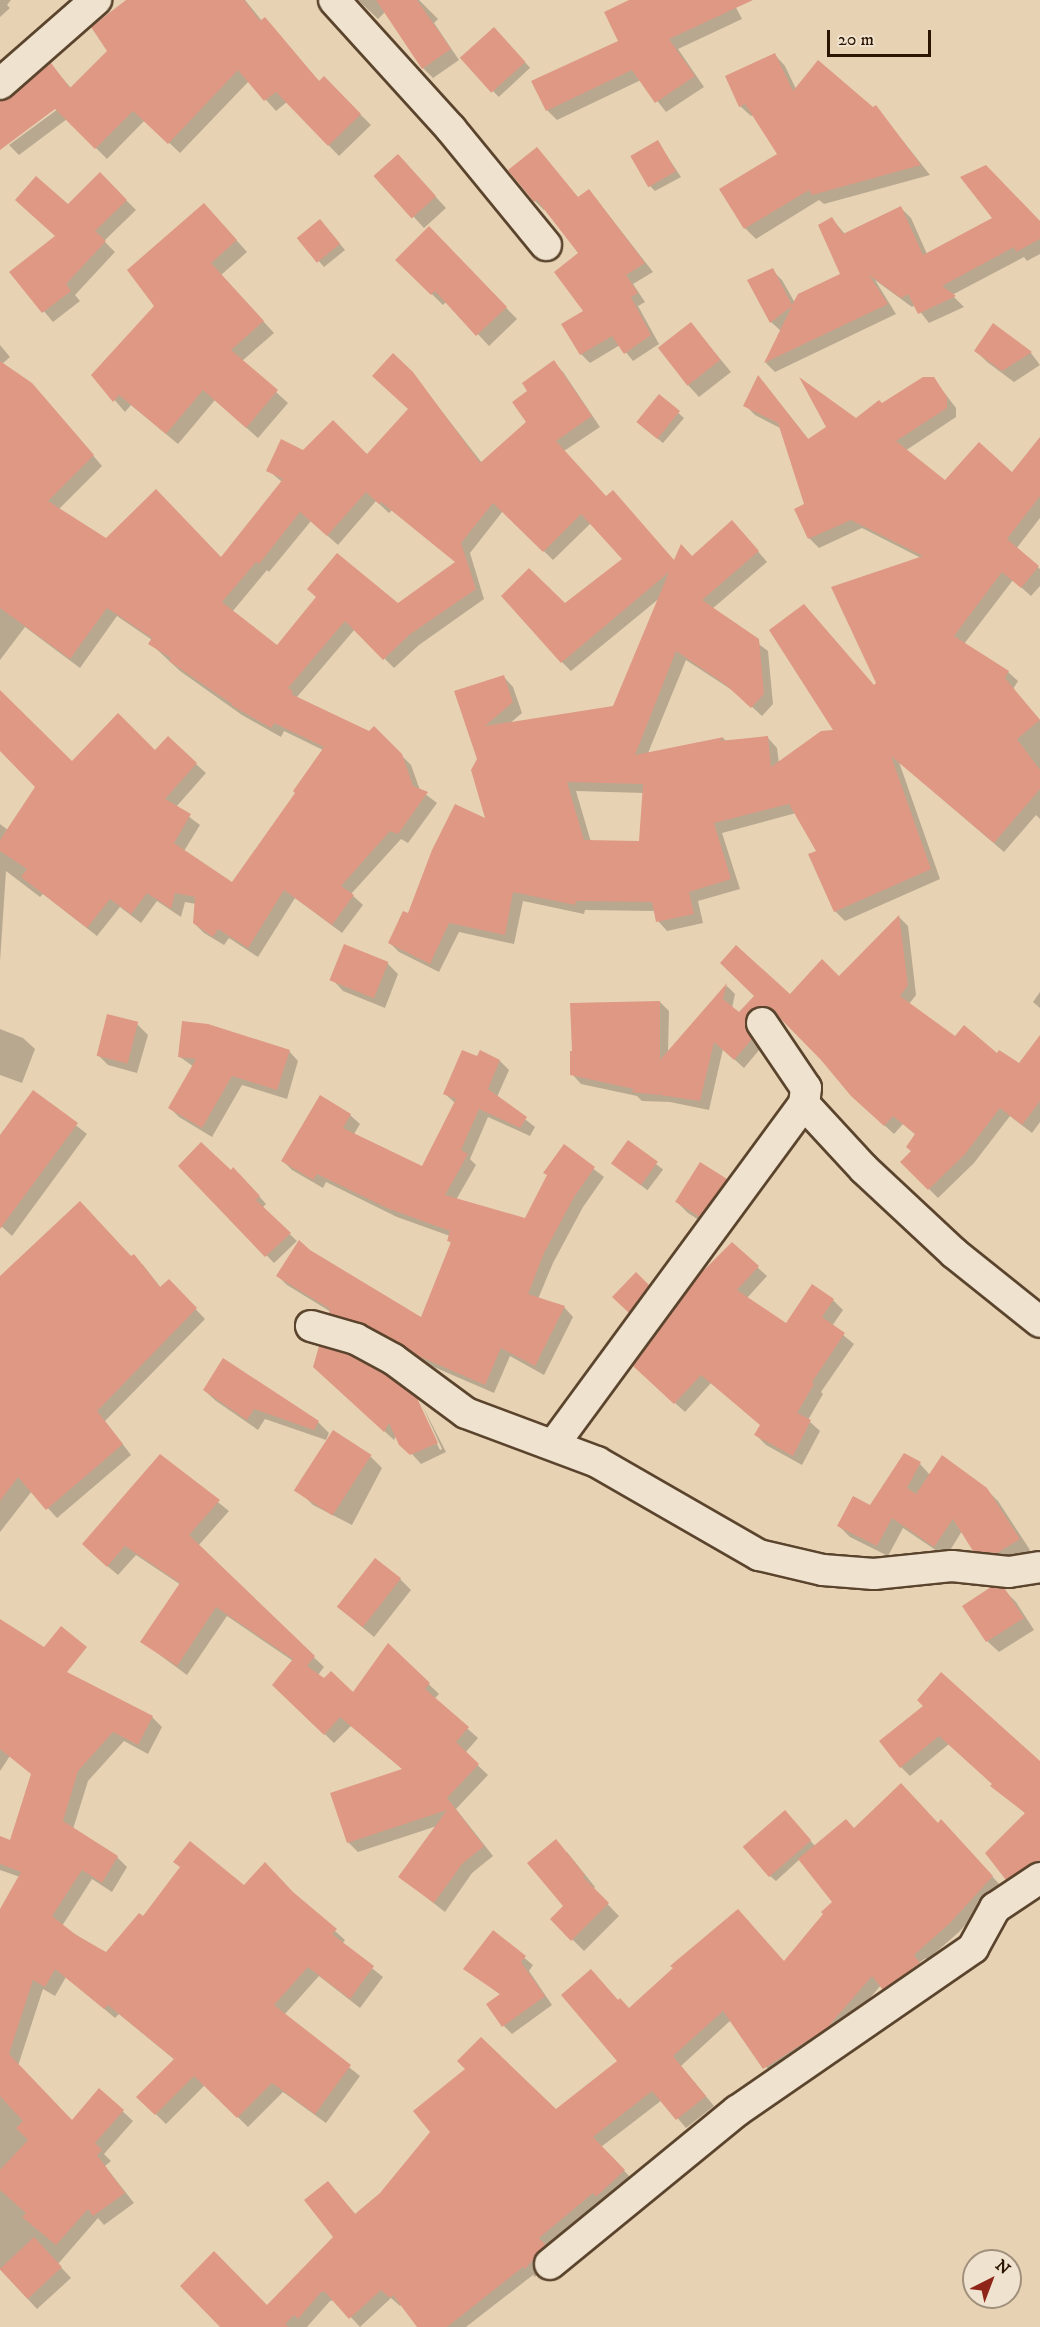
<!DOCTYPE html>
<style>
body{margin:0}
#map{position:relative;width:1040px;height:2327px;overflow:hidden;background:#e7d3b4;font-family:"IM FELL DW Pica",serif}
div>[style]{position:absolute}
.shadow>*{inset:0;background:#0003;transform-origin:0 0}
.building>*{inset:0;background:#de9883;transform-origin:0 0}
.roads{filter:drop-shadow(2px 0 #5b442d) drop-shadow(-2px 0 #5b442d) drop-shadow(0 2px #5b442d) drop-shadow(0 -2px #5b442d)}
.street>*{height:30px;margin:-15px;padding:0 15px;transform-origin:15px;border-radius:15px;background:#efe2ce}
span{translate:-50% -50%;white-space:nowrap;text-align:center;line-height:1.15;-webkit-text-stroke:4.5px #efe2ce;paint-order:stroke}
.north{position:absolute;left:962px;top:2249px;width:60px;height:60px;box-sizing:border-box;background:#efe2ce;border:2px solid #a1907c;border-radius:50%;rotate:42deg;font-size:16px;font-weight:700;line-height:24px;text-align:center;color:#2c1500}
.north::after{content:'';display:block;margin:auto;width:21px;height:27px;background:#8f2418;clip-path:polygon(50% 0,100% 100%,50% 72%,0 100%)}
.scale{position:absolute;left:827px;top:30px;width:104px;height:27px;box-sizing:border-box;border:3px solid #2c1500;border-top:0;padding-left:8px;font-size:18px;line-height:21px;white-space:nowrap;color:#2c1500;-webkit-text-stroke:4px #efe2ce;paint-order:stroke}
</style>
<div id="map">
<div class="shadow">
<i style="clip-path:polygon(0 0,11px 0,7px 5px,10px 8px,0 17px)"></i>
<i style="clip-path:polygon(128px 0,245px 0,262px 21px,320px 82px,324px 78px,371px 125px,339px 156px,287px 102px,276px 111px,249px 81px,180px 153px,145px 120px,107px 159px,67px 119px,19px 155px,9px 145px,62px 106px,0 133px,0 102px,12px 99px,51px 65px,71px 88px,109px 51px,93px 28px)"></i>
<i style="clip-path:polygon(358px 0,419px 0,438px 19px,434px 23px,459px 60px,433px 78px,423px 68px,385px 12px,378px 19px)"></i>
<i style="clip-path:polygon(633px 0,732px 0,742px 19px,678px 49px,704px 87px,666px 112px,641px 80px,557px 120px,547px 110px,620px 41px)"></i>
<i style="left:494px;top:29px;width:53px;height:43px;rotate:47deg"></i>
<i style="clip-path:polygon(775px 55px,785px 66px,796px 89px,873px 109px,876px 107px,930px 175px,824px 204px,819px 200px,756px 239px,745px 228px,779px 155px,753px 115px,751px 116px,740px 106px)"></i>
<i style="clip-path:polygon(657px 141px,681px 177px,655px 191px,650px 186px)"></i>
<i style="clip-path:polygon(409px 168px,446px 208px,424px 228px,377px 177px)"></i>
<i style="clip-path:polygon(510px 170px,579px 199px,589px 191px,597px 200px,653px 272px,633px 284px,645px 302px,638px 306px,659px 344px,633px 361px,620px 345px,590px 363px,581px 354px,585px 311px,581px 254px,546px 208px,544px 210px,535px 201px)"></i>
<i style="clip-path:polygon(100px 174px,136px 210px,104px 241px,115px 252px,75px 295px,80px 301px,53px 322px,11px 272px,56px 237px,68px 206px)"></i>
<i style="clip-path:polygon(901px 208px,911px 218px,927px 254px,1040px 223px,1040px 254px,1027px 261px,1024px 257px,952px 295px,964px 307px,929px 323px,915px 305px,912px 307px,875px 280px,896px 314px,775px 372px,766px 363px,781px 331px,771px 322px,772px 270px,782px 280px,795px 303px,842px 275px,832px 219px,845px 234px)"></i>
<i style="clip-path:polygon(215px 216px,247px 252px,221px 275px,274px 333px,242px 361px,288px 403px,258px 438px,215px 400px,178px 444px,131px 405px,125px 412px,93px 375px,156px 307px)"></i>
<i style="clip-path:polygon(325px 226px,345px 250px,324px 267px,299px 239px)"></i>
<i style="clip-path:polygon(429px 228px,517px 319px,489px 346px,447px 301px,443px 305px,397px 260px)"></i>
<i style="clip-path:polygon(691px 324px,731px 372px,699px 397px,688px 385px)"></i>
<i style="clip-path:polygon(994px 325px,1031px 353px,1040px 365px,1014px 382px,987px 362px,976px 351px)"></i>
<i style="clip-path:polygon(evenodd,0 345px,10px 357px,2px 364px,42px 395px,102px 466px,59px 509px,106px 540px,221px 559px,282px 482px,268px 470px,304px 452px,367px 456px,410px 410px,412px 373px,482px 463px,528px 422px,530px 391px,553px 362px,563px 372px,600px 427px,564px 451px,606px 498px,675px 562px,692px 558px,742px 532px,767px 562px,712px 609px,768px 651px,773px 704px,762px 716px,738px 694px,686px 660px,648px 753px,723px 738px,727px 742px,768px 738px,777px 748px,779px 763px,835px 731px,878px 684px,921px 558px,862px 528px,819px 548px,810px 539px,796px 509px,806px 505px,782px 429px,755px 415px,745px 405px,759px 377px,809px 440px,856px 420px,933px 378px,956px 408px,956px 417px,905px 451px,945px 482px,1012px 474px,1040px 443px,1040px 518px,1016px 549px,1040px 569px,1040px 586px,1031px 596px,1013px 580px,964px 644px,1008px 672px,1018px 681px,1013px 689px,1040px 720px,1040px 819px,1036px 815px,1004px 852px,899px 762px,940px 879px,845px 921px,835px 911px,818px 851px,796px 813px,722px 833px,740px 889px,698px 901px,703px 923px,667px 931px,658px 921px,655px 911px,585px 910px,584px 914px,523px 901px,514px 944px,459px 932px,439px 972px,399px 952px,390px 943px,409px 915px,487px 821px,478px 759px,456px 692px,504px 677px,513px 687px,522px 713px,509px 724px,614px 708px,661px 597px,571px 671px,562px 662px,565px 605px,624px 559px,591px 523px,553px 560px,503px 511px,470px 553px,484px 599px,419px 645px,394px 668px,355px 629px,297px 697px,369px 733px,374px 728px,411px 765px,420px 790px,437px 803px,408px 843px,401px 839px,351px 894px,363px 905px,342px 933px,295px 898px,258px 957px,229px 938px,224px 945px,204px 933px,194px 923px,196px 904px,185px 902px,181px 917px,157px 901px,141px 923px,120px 907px,97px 936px,43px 894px,40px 897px,6px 871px,0 962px,0 824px,8px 830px,37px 787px,0 749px,0 694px,72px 763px,156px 752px,196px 764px,206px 773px,176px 807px,200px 825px,184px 851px,232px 884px,297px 793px,323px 750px,284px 731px,281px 737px,242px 715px,180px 671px,150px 643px,152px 640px,117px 616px,80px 668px,25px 627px,0 660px,0 345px,376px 501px,389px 513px,392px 510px,457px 563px,398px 605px,317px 598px,277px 647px,232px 612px,267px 570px,269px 572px,311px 521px,338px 545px,376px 501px,0 345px,576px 791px,644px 793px,640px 843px,591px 842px,576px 791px)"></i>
<i style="clip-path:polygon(659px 396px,684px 418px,663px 443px,643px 427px)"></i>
<i style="clip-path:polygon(899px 917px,908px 926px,916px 995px,909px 1004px,955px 1038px,1019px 1065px,1040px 1037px,1040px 1122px,1032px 1133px,1010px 1116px,974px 1163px,938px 1198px,902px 1162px,913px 1151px,916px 1135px,903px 1124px,894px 1134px,862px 1105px,823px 1059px,779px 1016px,762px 1017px,753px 1035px,760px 1049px,744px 1068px,723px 1049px,709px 1110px,670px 1102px,642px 1101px,637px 1096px,581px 1084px,572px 1074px,660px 1002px,669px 1011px,668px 1053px,727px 986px,735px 994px,732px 1008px,739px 1014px,756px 996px,790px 996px,839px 978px)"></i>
<i style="clip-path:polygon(387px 963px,398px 974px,385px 1008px,343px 991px,332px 979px)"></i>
<i style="clip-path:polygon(1040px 992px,1040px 1008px,1033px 1002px)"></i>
<i style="clip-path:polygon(137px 1024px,148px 1035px,137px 1073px,108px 1065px,97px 1054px)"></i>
<i style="clip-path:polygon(0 1029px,23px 1038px,35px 1049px,22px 1083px,0 1075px)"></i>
<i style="clip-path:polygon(289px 1051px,298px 1061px,287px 1099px,242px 1085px,212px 1137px,179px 1117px,170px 1108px,194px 1067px,180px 1057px)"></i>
<i style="clip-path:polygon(481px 1052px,500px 1061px,509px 1070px,497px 1097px,535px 1127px,530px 1136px,488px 1117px,470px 1159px,476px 1165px,456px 1200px,526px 1220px,564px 1146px,604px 1177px,583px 1207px,553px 1263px,538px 1299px,564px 1307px,573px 1317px,544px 1375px,510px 1356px,494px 1393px,427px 1364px,375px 1332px,340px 1322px,331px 1312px,287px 1285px,278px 1276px,309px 1252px,422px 1320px,452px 1244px,449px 1241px,450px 1236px,397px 1217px,326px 1182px,323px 1188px,292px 1170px,283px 1161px,320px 1097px,350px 1115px,360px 1124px,354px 1134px,423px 1168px,455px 1103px,444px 1093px)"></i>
<i style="clip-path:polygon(34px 1092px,87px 1134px,12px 1236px,0 1225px,0 1138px)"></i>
<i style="left:628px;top:1143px;width:44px;height:26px;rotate:37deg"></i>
<i style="clip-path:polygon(701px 1164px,726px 1180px,738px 1191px,711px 1228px,688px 1213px,677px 1202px)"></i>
<i style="clip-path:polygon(180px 1166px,231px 1172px,241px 1176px,266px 1204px,262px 1208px,297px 1241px,274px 1263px)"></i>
<i style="clip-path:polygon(132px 1257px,143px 1265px,161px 1288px,169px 1281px,205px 1319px,105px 1421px,131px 1455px,57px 1518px,32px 1491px,0 1532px,0 1310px)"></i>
<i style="clip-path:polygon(757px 1267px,767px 1276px,747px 1298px,786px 1325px,833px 1300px,843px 1310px,832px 1326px,854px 1344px,821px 1392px,823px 1394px,808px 1420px,820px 1431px,802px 1465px,766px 1445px,756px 1435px,761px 1425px,711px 1383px,685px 1412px,644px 1375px)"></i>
<i style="clip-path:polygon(636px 1274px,654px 1292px,635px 1317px,614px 1297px)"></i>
<i style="clip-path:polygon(324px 1376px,416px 1401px,440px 1450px,442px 1449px,422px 1405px,446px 1452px,421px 1464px,396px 1436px,394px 1440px)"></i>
<i style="clip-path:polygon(204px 1390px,318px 1422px,329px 1433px,326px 1440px,265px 1419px,258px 1430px,216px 1401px)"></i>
<i style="clip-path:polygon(160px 1456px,229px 1511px,198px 1546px,324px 1667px,318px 1675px,353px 1694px,388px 1645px,439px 1694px,434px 1699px,478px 1738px,465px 1753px,488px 1775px,456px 1809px,493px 1856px,472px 1873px,445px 1912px,400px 1877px,437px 1826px,358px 1852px,348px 1842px,404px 1770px,351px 1726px,334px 1743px,274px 1685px,293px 1661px,227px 1616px,187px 1675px,142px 1642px,181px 1585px,136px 1555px,118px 1575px,93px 1554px)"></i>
<i style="clip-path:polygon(371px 1457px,382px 1468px,352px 1525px,313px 1505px,302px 1494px)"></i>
<i style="clip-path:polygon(920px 1464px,930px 1475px,986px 1489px,998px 1501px,1030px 1550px,1009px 1564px,986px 1561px,962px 1531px,946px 1557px,903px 1528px,888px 1556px,850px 1537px,839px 1526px,870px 1507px)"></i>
<i style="clip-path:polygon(400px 1579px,411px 1590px,374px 1637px,337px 1606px)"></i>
<i style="clip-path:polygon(1004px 1590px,1016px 1602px,1034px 1630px,999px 1652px,987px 1641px,965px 1606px)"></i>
<i style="clip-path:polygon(0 1621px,65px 1673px,152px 1717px,162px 1727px,148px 1754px,124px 1741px,88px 1781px,73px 1829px,117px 1857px,127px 1867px,112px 1892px,92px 1879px,62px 1926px,107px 1954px,143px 1919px,244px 1887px,295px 1895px,345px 1940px,342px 1944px,383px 1977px,360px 2008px,319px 1976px,284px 2015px,360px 2076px,326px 2123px,283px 2092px,248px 2127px,205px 2085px,166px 2124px,138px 2097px,175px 2060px,119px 2014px,115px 2018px,66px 1977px,55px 1996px,43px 1989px,18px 2066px,72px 2122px,100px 2090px,133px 2121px,104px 2154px,111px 2161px,105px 2166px,134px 2203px,104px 2225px,98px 2218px,58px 2264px,71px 2278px,37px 2309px,0 2269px,0 1912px,20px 1877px,0 1870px,0 1838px,11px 1842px,64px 1674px,0 1771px)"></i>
<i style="clip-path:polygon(925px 1706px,1040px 1763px,1040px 1873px,1017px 1888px,1008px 1879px,1026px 1814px,949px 1744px,910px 1776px,901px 1767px)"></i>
<i style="clip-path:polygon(790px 1818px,815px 1846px,854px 1829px,938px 1824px,950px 1830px,1001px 1886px,959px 1932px,927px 1960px,926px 1958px,883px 1987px,881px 1985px,837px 2037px,774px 2077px,731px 2020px,681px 2066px,714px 2106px,686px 2128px,662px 2100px,601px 2147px,633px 2180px,535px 2277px,533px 2275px,466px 2327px,419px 2327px,402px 2304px,400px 2306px,391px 2298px,360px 2327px,335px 2300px,330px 2301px,307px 2327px,222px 2327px,267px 2307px,335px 2237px,328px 2183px,356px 2215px,556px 2111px,619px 2061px,618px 2001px,630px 2010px,784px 1963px,835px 1902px,800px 1859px,776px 1881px,770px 1876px)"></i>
<i style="clip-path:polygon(567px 1852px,595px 1887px,593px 1889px,619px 1916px,584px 1951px,552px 1919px,565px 1906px)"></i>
<i style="clip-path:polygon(493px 1932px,533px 1965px,529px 1971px,552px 2005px,512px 2034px,504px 2026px,501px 1995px,465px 1969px)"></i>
<i style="clip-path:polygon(924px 1963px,922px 1965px,928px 1973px,893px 1998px,885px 1990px)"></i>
</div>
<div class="building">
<i style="clip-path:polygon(126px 0,244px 0,260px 21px,265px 17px,319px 81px,324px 76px,361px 114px,328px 146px,276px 92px,264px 101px,238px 70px,168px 144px,133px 111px,95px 149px,55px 109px,0 150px,0 101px,11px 97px,51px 63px,70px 88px,107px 51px,91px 27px)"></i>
<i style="clip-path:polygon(376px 0,417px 0,451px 49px,422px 69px)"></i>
<i style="clip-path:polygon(629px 0,753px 0,669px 39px,695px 76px,655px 103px,632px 70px,546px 111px,531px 81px,618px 41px,604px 12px)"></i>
<i style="left:494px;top:27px;width:47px;height:46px;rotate:48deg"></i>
<i style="clip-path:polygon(775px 53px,793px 91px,818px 60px,873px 107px,876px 105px,921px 165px,812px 195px,809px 190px,744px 229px,719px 189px,777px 154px,745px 104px,739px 107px,725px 76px)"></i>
<i style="left:658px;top:140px;width:36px;height:32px;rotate:60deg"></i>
<i style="clip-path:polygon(537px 147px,578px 197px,589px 189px,645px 263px,626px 275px,638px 293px,631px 297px,651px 335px,624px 354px,612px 336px,580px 355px,561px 324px,583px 311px,554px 272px,578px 253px,537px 200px,534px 202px,508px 170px)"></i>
<i style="left:398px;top:154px;width:57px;height:33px;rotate:48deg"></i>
<i style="clip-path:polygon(986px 165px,1040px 221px,1040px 239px,1016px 252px,1014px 247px,942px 286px,956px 296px,918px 314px,908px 294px,901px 298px,869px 275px,888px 304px,764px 363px,792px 306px,770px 323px,747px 280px,773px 268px,792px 305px,798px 294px,840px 274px,818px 225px,832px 217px,843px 234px,901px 206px,923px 255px,992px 218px,960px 177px)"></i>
<i style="clip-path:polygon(100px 172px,127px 200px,95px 231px,106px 241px,66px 284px,71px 291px,42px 313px,9px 272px,55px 236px,15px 200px,36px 176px,68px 204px)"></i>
<i style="clip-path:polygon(204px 203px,237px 240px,211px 263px,264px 321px,231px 350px,278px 390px,246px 428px,203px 390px,166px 434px,119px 395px,113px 402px,91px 375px,154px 306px,127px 270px)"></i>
<i style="left:320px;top:219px;width:32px;height:30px;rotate:51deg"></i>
<i style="clip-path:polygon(429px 226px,507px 307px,476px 336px,435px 291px,431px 295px,395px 260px)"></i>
<i style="left:691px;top:322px;width:48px;height:42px;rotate:52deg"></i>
<i style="clip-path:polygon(993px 323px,1032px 352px,1002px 371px,974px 351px)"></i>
<i style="clip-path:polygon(evenodd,393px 353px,413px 372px,480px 463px,526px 422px,512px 402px,527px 391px,522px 383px,554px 360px,592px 416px,556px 441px,606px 496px,613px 490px,674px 560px,681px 544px,692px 556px,732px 520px,759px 551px,702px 600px,759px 639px,764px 694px,751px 708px,726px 685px,676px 651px,635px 755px,724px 737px,719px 741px,768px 736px,771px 767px,821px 731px,833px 730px,769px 630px,804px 604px,874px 685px,876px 683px,831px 587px,923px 556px,851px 520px,808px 539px,794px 509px,804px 504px,778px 423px,743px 406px,758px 375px,808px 439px,826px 427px,799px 377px,856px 418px,879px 400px,882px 403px,923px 377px,934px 377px,947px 397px,947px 408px,896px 441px,945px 480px,979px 442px,1012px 472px,1040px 437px,1040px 496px,1007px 539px,1039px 566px,1021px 588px,1002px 572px,954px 636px,1009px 671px,1005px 678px,1040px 720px,1017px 739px,1040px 770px,1040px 789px,994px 843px,891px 756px,931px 869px,834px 912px,808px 854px,816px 851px,789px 804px,714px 823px,731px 879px,689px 892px,694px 914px,656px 922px,652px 902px,576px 901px,575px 905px,513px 892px,505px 935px,449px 923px,430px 964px,388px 943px,403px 911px,408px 913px,432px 850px,455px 804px,485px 818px,471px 770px,477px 759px,454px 691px,504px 675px,513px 702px,485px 726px,613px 706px,669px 572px,561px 663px,501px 596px,529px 568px,565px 603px,622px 559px,581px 514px,543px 552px,493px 503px,461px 543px,476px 589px,409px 635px,383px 660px,345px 621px,288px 688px,293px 691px,291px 694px,369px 731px,374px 726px,402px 754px,413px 786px,428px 792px,398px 834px,390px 831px,341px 886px,354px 895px,332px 925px,284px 890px,248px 948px,218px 929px,213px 937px,193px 923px,195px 897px,175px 893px,171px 909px,147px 893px,131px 914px,110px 899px,87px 928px,21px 877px,27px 869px,0 851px,0 840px,35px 787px,0 751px,0 690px,72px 761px,118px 713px,155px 750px,168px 736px,197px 763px,165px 799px,191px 814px,174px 843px,232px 882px,295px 793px,293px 791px,324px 747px,274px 723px,271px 728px,231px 705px,232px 704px,169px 661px,171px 658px,148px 644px,152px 638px,107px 608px,70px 659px,0 608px,0 361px,32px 383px,94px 455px,48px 501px,106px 538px,156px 489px,221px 557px,283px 479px,266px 471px,281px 439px,303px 450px,333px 420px,367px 454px,408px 409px,372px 376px,393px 353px,366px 492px,379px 504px,381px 502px,455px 562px,398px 603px,337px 553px,307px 589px,316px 597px,277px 645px,222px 602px,256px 562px,259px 564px,300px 512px,327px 536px,366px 492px,393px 353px,567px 782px,643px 784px,639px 841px,584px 840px,567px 782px)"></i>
<i style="left:659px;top:394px;width:27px;height:36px;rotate:39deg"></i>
<i style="clip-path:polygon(899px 915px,908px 985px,900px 996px,955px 1036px,964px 1025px,997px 1053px,999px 1050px,1019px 1063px,1040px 1035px,1040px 1101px,1022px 1125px,1000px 1108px,965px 1154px,928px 1190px,900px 1162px,911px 1151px,906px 1147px,915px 1134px,893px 1116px,884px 1126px,851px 1096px,821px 1060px,769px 1007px,753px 1008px,747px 1015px,745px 1025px,752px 1039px,734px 1060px,714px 1042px,700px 1101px,660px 1095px,662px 1092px,659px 1095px,631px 1092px,634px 1089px,570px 1075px,570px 1051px,572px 1051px,570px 1003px,660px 1001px,660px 1060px,727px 983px,723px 999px,739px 1012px,754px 996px,720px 963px,736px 945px,790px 994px,822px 959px,839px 976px)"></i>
<i style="left:344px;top:944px;width:48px;height:39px;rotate:22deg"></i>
<i style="left:107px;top:1014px;width:32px;height:43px;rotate:14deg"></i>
<i style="clip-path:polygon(182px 1021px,208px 1024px,290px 1050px,277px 1090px,232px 1076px,202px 1128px,168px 1108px,196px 1059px,178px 1057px)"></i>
<i style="clip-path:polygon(462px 1050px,477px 1056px,480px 1050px,500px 1060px,488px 1089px,527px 1117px,520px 1128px,479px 1109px,461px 1150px,468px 1154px,445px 1195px,525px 1218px,547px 1175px,543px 1173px,564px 1144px,595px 1167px,574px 1197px,544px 1253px,528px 1294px,565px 1306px,535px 1366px,501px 1348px,485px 1385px,416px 1355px,364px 1324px,329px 1313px,330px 1309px,276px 1276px,299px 1240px,310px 1250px,421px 1317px,451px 1242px,447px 1241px,450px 1231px,387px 1208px,317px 1174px,313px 1180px,281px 1161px,320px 1095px,351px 1114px,343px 1128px,422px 1166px,456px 1099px,443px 1094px)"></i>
<i style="clip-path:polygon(33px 1090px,78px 1123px,0 1229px,0 1135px)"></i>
<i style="left:628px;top:1140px;width:37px;height:29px;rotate:36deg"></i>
<i style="clip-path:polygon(201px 1142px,231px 1170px,233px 1167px,260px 1196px,256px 1200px,291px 1233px,265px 1257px,178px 1166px)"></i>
<i style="left:700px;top:1162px;width:32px;height:47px;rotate:32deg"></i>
<i style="clip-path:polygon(80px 1201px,131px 1256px,134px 1254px,160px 1287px,169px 1279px,197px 1308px,97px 1411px,123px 1444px,46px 1510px,18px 1477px,0 1501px,0 1276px)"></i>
<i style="clip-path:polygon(732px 1242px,759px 1266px,737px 1290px,786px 1323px,812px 1284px,834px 1299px,822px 1317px,845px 1333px,812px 1382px,814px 1384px,797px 1413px,811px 1420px,793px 1456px,754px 1435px,760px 1425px,701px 1375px,674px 1404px,633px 1366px,702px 1272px)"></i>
<i style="clip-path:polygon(636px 1272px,649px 1285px,629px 1313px,612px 1297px)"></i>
<i style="clip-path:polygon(319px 1346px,349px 1355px,384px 1374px,417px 1398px,438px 1443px,410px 1455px,399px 1445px,389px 1423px,384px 1432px,313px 1367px)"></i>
<i style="clip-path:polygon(223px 1358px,319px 1421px,314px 1430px,254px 1409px,247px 1420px,203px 1390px)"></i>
<i style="left:333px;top:1430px;width:46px;height:72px;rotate:33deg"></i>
<i style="clip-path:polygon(904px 1453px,921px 1462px,907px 1488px,916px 1494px,942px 1455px,987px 1488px,1020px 1539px,997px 1553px,973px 1551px,953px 1519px,934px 1547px,892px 1518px,877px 1546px,837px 1526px,853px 1496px,870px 1505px)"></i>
<i style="clip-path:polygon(160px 1454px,220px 1500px,189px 1535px,315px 1656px,307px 1666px,324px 1678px,331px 1671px,353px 1692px,388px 1643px,430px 1683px,425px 1689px,469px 1727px,456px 1742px,479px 1764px,447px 1798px,484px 1846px,462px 1864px,434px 1903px,398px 1877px,447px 1810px,347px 1843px,330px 1793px,402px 1769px,340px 1717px,324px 1735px,272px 1685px,293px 1659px,216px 1607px,177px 1666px,140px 1642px,180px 1583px,125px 1546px,107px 1567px,82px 1544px)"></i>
<i style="left:375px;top:1558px;width:33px;height:62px;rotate:38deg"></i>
<i style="clip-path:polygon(991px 1587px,1005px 1589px,1024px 1618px,986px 1642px,962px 1606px)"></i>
<i style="clip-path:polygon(0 1619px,44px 1647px,61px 1626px,87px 1647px,67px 1672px,153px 1716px,138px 1745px,113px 1732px,78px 1771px,63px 1821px,118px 1856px,102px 1883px,82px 1870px,52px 1916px,76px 1935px,106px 1952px,139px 1913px,143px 1916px,180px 1867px,173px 1862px,190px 1841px,244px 1885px,265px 1862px,293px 1892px,337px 1929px,332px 1934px,374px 1966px,350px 1999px,308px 1967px,274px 2005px,351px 2065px,315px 2114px,272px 2083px,237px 2118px,194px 2076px,155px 2115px,136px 2097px,174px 2059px,108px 2005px,104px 2009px,55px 1969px,45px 1987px,33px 1980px,9px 2054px,72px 2120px,99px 2088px,124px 2110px,95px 2143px,102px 2150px,97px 2155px,125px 2193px,93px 2216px,88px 2209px,56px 2245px,22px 2217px,26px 2213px,0 2190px,0 2170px,28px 2140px,16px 2128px,23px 2121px,0 2096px,0 1909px,21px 1872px,0 1864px,0 1836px,10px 1840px,31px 1774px,0 1749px)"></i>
<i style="clip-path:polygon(941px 1672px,1040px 1761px,1040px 1860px,1006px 1880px,985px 1853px,1025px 1813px,990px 1786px,992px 1784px,939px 1736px,900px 1768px,879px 1741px,923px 1706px,917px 1700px)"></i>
<i style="clip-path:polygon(901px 1783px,938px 1823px,941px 1819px,993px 1876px,950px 1923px,914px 1955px,920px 1963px,883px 1990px,872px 1976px,827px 2028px,763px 2069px,723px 2011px,673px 2056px,706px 2096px,676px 2120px,652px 2091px,593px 2137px,625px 2170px,596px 2197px,593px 2193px,539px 2238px,546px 2245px,525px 2269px,523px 2267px,447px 2327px,417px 2327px,393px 2295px,390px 2298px,381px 2290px,349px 2319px,325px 2292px,321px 2292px,298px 2319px,294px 2315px,285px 2324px,289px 2327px,220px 2327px,180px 2286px,214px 2251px,267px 2305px,333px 2237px,304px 2200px,328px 2181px,355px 2214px,380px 2193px,430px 2132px,413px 2111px,465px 2069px,457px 2061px,481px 2037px,556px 2109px,617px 2061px,561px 1995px,591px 1969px,618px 2000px,620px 1998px,629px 2008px,673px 1968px,670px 1966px,738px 1909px,784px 1961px,823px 1914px,821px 1912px,832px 1902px,798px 1859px,846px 1819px,854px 1828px)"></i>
<i style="left:785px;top:1810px;width:40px;height:56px;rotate:49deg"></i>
<i style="clip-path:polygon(556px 1839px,585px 1875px,583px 1877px,609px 1903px,571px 1941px,550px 1919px,563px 1906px,527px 1863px)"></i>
<i style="clip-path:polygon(493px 1930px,526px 1956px,521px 1962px,545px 1996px,502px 2027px,486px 2004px,500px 1994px,463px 1969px)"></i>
<i style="left:34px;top:2237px;width:41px;height:47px;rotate:47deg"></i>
</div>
<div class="roads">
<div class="street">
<i style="left:334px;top:0;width:174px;rotate:47.8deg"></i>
<i style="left:451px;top:129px;width:150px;rotate:50.7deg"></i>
<i style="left:0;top:84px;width:128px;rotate:-41.2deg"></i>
<i style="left:762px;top:1023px;width:78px;rotate:55.9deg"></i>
<i style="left:806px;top:1088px;width:16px;rotate:97deg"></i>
<i style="left:804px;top:1104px;width:88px;rotate:47.3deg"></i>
<i style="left:864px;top:1169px;width:123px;rotate:43deg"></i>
<i style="left:954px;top:1253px;width:110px;rotate:38.7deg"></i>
<i style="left:311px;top:1326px;width:47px;rotate:16.1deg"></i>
<i style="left:356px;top:1339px;width:42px;rotate:28.4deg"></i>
<i style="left:393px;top:1359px;width:91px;rotate:36.5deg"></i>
<i style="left:466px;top:1413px;width:140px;rotate:20.5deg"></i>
<i style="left:597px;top:1462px;width:187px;rotate:29.9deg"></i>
<i style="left:759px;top:1555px;width:66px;rotate:13.2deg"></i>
<i style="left:823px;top:1570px;width:51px;rotate:4.5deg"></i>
<i style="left:874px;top:1574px;width:78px;rotate:-5.9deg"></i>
<i style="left:952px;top:1566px;width:57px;rotate:6deg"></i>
<i style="left:1009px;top:1572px;width:31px;rotate:-9deg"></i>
<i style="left:554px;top:1444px;width:422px;rotate:-53.7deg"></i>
<i style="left:550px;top:2264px;width:242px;rotate:-39.3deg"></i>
<i style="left:737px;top:2111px;width:287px;rotate:-34.6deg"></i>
<i style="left:973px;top:1948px;width:46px;rotate:-61.2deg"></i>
<i style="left:995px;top:1908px;width:54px;rotate:-33.7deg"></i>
</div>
</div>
<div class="north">N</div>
<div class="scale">20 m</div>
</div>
